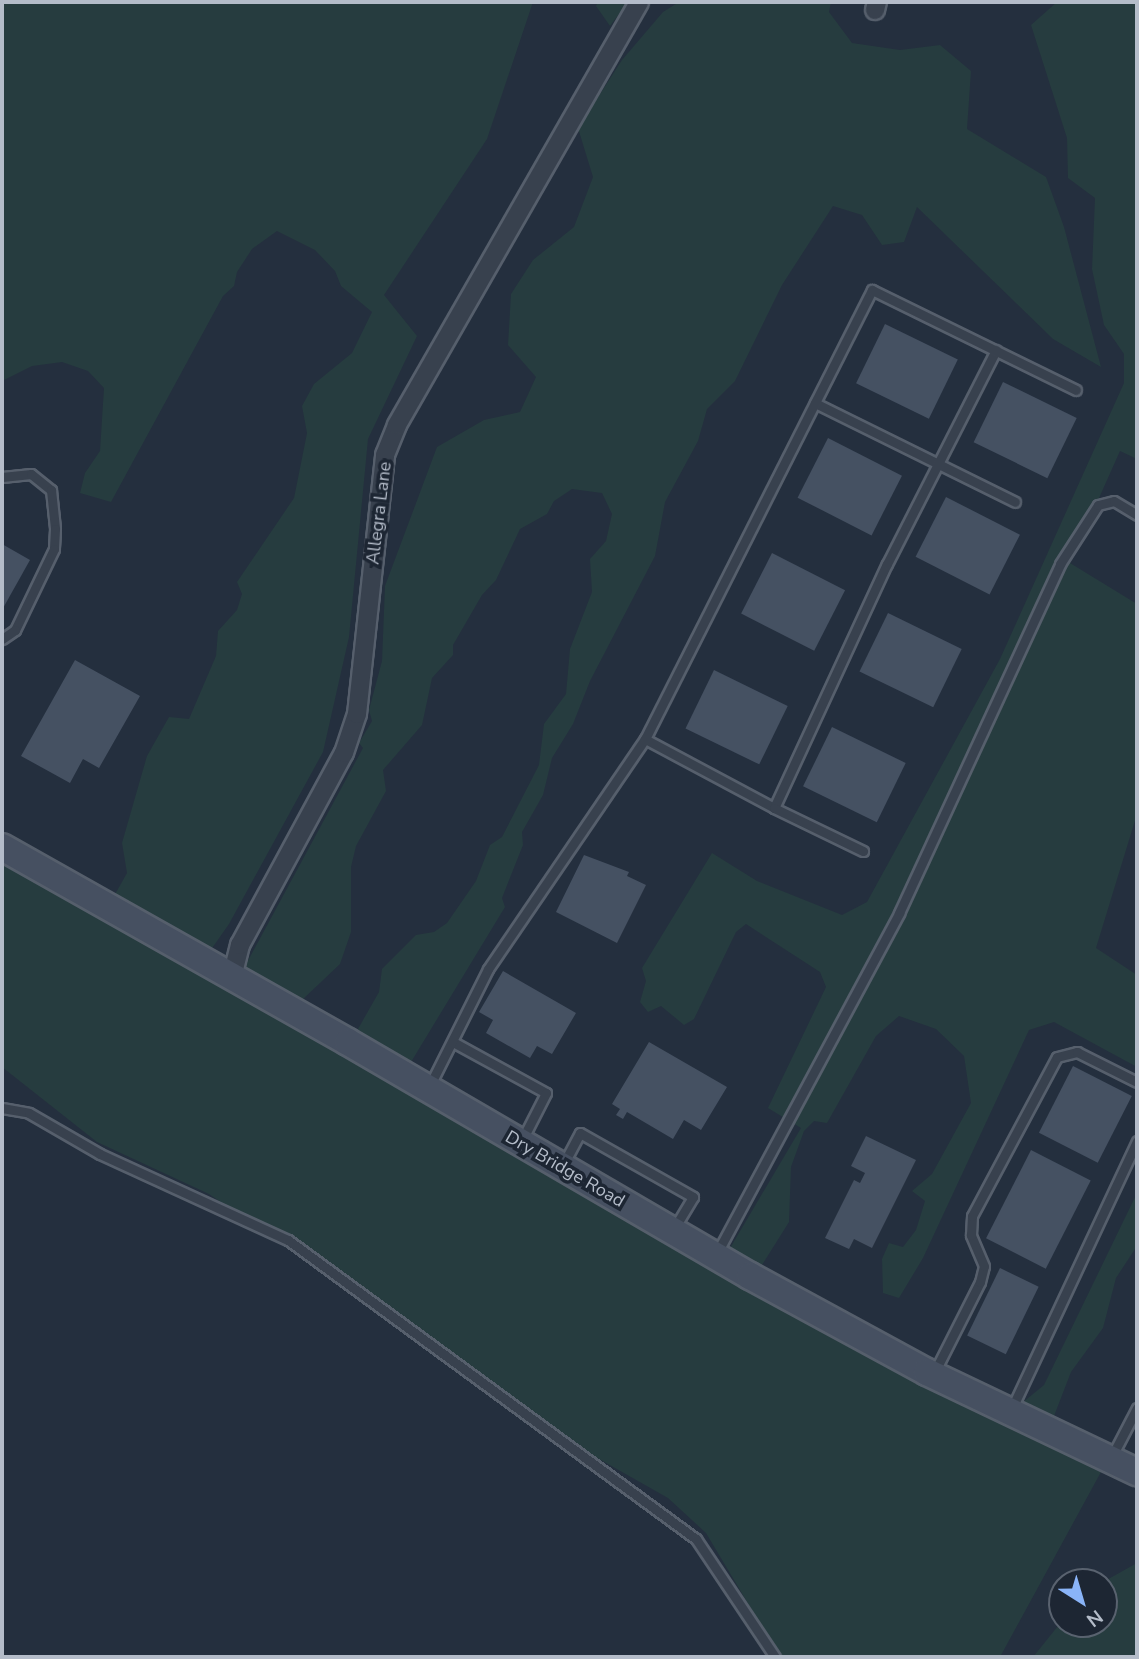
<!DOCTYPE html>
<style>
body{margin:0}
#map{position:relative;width:1139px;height:1659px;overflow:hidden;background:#242f3e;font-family:"Nunito Sans",sans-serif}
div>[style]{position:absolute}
.green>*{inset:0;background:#263c3f}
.building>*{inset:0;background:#455162;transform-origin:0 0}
.roads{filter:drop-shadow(2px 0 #565f6c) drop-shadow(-2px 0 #565f6c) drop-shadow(0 2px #565f6c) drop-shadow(0 -2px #565f6c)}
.lane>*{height:9px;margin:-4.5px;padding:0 4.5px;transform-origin:4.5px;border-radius:4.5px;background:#38414e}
.street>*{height:18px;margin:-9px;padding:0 9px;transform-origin:9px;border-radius:9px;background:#38414e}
.secondary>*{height:26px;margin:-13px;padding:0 13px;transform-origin:13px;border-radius:13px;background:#465061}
span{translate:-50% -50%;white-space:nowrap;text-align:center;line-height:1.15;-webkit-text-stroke:7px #1d2633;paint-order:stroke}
.street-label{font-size:18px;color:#b4bcc9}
.frame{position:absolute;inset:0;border:4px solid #b4bcc9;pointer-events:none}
.north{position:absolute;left:1048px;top:1568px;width:70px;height:70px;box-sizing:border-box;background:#1d2633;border:2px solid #59626f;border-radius:50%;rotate:143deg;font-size:19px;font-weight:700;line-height:28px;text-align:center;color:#b4bcc9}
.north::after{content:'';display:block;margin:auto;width:24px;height:32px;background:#8ab4f8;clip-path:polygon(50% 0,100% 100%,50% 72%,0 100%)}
</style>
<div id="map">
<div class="green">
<i style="clip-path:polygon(evenodd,2px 2px,533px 2px,487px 139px,384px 295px,417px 336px,368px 439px,349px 637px,323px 752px,229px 924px,203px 961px,238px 979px,363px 748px,359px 743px,372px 721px,369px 710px,382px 661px,385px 586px,437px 447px,484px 420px,520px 412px,536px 377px,508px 345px,511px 294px,533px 260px,574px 227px,593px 177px,578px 128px,622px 60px,663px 12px,679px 2px,831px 2px,829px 12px,852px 43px,900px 50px,940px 45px,971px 71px,967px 129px,1046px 177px,1064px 227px,1101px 367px,1053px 339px,917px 207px,904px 242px,882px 245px,862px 215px,833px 206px,782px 285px,735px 381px,707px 409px,698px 441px,665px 502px,655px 556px,590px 681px,573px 724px,552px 758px,543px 795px,522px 832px,523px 845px,502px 898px,505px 907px,405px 1072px,723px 1260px,801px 1128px,768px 1108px,826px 987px,820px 972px,746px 924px,736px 932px,694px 1019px,684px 1025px,661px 1006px,648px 1012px,640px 1002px,646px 981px,642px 968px,712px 853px,757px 881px,842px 915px,867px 902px,1000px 659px,1124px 383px,1124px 354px,1104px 325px,1092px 269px,1095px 198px,1068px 178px,1067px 138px,1031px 25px,1057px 2px,1137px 2px,1137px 459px,1120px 451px,1070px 563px,1137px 604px,1137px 814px,1096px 948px,1137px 975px,1137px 1067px,1054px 1022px,1029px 1030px,923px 1258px,899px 1298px,883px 1293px,882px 1259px,889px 1243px,903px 1247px,916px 1230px,925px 1201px,912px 1191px,932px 1174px,971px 1103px,964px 1056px,936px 1029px,899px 1016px,876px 1036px,827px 1123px,814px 1121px,804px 1131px,791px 1167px,789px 1222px,757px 1273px,1017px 1407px,1044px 1385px,1137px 1193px,1137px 1246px,1116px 1278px,1103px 1328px,1071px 1372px,1049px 1429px,1107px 1461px,1000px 1657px,780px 1657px,706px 1533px,668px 1498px,555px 1434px,209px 1194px,97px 1142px,2px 1067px,2px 846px,109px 905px,127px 873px,122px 843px,147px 756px,169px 717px,189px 719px,216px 656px,218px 631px,237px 610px,242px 594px,237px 582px,294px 498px,307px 433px,302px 406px,314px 384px,352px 353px,372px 312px,341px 286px,335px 271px,315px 250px,277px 231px,252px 249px,237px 272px,234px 286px,223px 296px,111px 502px,80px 493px,85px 473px,100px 451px,104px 388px,88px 371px,62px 362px,32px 366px,2px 381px,2px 2px,572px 489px,602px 493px,612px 514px,606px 541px,590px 559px,592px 592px,570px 649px,566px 694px,544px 724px,539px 765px,502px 837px,490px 845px,476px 881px,447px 923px,434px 932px,416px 935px,382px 969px,379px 992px,350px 1043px,296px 1012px,301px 1001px,340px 964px,351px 932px,351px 867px,356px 846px,386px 791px,383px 770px,422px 725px,432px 678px,453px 655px,453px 645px,482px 595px,496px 580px,520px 529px,547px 514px,554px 501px,572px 489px)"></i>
<i style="clip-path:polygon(598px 2px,628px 2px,610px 26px,596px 6px)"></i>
<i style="clip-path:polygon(1137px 1563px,1137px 1657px,1033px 1657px,1062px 1621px,1104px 1624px,1103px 1582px)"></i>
</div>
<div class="building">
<i style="left:885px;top:324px;width:81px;height:66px;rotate:26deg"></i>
<i style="left:1003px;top:382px;width:82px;height:67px;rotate:26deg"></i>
<i style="left:828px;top:438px;width:83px;height:67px;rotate:27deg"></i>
<i style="left:946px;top:497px;width:83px;height:67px;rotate:27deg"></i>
<i style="clip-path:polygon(2px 544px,30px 560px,2px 610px)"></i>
<i style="left:772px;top:553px;width:82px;height:68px;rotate:27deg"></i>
<i style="left:888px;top:613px;width:82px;height:65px;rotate:26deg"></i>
<i style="clip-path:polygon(75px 660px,140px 696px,99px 768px,83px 759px,70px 783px,21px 756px)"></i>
<i style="left:714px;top:670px;width:82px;height:65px;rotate:26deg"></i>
<i style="left:832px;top:727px;width:82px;height:66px;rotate:26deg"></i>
<i style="clip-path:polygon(584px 855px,629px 872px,627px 876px,646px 885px,617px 943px,556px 912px)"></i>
<i style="clip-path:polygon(503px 971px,576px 1013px,552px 1054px,537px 1046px,530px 1058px,486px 1033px,493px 1020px,479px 1012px)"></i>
<i style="clip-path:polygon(649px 1042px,727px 1087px,701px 1130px,684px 1120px,673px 1139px,627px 1112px,623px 1119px,616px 1115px,620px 1109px,612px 1104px)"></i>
<i style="left:1073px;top:1066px;width:66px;height:75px;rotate:27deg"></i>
<i style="clip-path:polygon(866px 1136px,916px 1160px,872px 1248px,854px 1239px,849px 1249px,825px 1238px,854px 1180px,860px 1183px,865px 1173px,851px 1166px)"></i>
<i style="left:1031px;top:1150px;width:67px;height:99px;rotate:27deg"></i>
<i style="left:1000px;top:1268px;width:43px;height:75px;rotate:26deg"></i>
</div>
<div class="roads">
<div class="lane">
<i style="left:815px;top:403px;width:223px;rotate:26.3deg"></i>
<i style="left:2px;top:477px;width:29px;rotate:-6deg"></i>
<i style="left:31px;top:474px;width:26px;rotate:39deg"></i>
<i style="left:51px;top:490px;width:39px;rotate:84deg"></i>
<i style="left:55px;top:529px;width:20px;rotate:93deg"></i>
<i style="left:54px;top:549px;width:90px;rotate:115.7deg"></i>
<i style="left:15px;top:630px;width:16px;rotate:145deg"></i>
<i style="left:645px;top:739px;width:146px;rotate:28.1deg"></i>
<i style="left:774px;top:808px;width:269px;rotate:-65.2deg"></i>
<i style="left:887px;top:564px;width:240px;rotate:-63deg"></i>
<i style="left:774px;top:808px;width:99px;rotate:25.8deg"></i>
<i style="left:453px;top:1042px;width:106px;rotate:28.7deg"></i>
<i style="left:546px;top:1093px;width:55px;rotate:117deg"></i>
<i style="left:429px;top:1087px;width:132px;rotate:-63.4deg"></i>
<i style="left:488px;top:969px;width:278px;rotate:-55.7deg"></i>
<i style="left:645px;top:739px;width:503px;rotate:-63.18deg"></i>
<i style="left:872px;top:290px;width:227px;rotate:26.1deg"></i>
<i style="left:2px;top:1108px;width:27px;rotate:10deg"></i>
<i style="left:29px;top:1113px;width:82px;rotate:30deg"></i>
<i style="left:100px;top:1154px;width:207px;rotate:24.6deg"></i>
<i style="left:288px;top:1240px;width:506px;rotate:36.24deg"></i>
<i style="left:696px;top:1539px;width:142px;rotate:56.2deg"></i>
<i style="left:564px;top:1163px;width:34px;rotate:-62deg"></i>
<i style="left:580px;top:1133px;width:130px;rotate:29.5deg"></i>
<i style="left:693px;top:1197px;width:37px;rotate:121deg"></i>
<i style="left:717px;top:1253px;width:386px;rotate:-61.8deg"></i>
<i style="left:899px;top:913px;width:384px;rotate:-65.2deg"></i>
<i style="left:1060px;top:564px;width:70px;rotate:-57.2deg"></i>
<i style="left:1098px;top:505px;width:16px;rotate:-14deg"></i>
<i style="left:1114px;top:501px;width:27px;rotate:31deg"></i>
<i style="left:934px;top:1373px;width:102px;rotate:-63.2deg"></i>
<i style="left:980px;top:1282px;width:16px;rotate:-76deg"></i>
<i style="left:984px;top:1266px;width:34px;rotate:-113deg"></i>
<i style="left:971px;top:1235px;width:19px;rotate:-87deg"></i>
<i style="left:972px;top:1216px;width:180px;rotate:-61.9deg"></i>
<i style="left:1057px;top:1057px;width:21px;rotate:-14deg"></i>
<i style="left:1077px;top:1052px;width:67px;rotate:26.6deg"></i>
<i style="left:1012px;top:1408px;width:295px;rotate:-64.9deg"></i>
<i style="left:1112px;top:1456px;width:54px;rotate:-62.5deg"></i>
</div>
<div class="street">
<i style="left:875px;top:10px;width:8px;rotate:-76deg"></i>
<i style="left:232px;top:977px;width:33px;rotate:-76deg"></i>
<i style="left:240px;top:945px;width:218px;rotate:-61.6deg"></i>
<i style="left:344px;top:753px;width:41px;rotate:-71.6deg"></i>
<i style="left:357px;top:714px;width:261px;rotate:-83.8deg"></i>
<i style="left:385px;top:455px;width:32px;rotate:-68deg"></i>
<i style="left:397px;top:425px;width:487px;rotate:-60.2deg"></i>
</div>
<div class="secondary">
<i style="left:2px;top:847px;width:397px;rotate:29.4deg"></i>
<i style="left:348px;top:1042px;width:465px;rotate:30.2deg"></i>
<i style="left:750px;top:1276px;width:201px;rotate:28.5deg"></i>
<i style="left:927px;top:1372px;width:233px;rotate:25.5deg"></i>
</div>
</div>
<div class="street-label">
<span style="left:379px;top:513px;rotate:-83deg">Allegra Lane</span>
<span style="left:565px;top:1169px;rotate:30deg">Dry Bridge Road</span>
</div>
<div class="frame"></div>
<div class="north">N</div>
</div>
